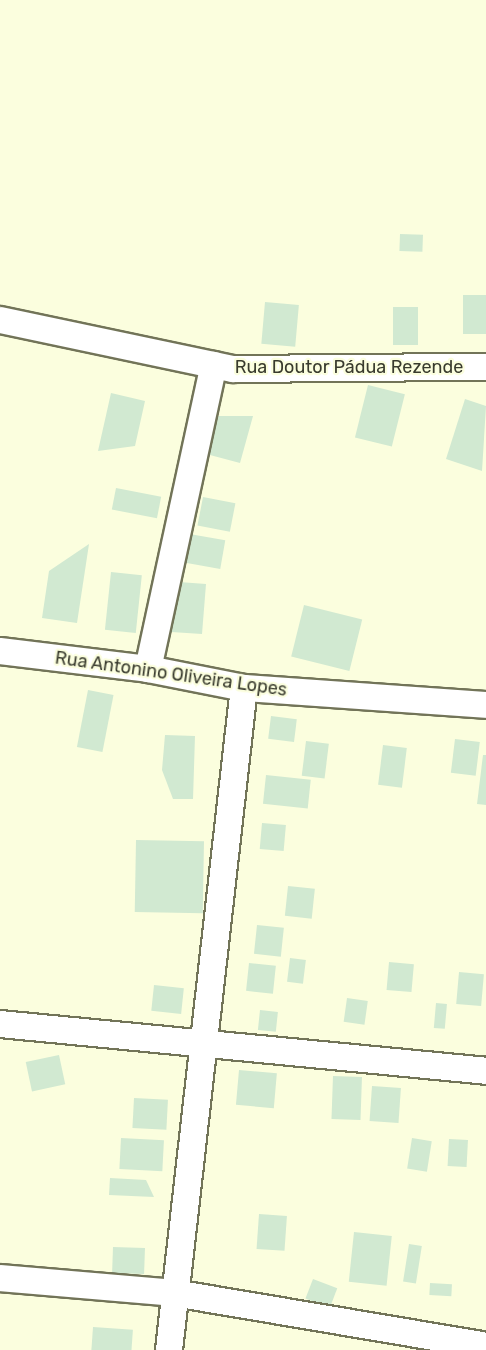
<!DOCTYPE html>
<meta charset="utf-8">
<style>
body{margin:0}
#map{position:relative;width:486px;height:1350px;overflow:hidden;background:#fbfede;font-family:Rubik,sans-serif}
div>[style]{position:absolute}
.building>*{inset:0;background:#d1e9d1;transform-origin:0 0}
.roads{filter:drop-shadow(2px 0 #727458) drop-shadow(-2px 0 #727458) drop-shadow(0 2px #727458) drop-shadow(0 -2px #727458)}
.minor>*{height:26px;margin:-13px;padding:0 13px;transform-origin:13px;border-radius:13px;background:#fff}
span{translate:-50% -50%;white-space:nowrap;text-align:center;line-height:1.15;-webkit-text-stroke:4.5px #fbfede;paint-order:stroke}
.street-label{font-size:18px;color:#393b2e}
</style>
<div id="map">
<div class="building">
<i style="left:400px;top:234px;width:23px;height:17px;rotate:2deg"></i>
<i style="left:463px;top:295px;width:23px;height:39px"></i>
<i style="left:265px;top:302px;width:34px;height:42px;rotate:5deg"></i>
<i style="left:393px;top:307px;width:25px;height:38px"></i>
<i style="left:368px;top:385px;width:38px;height:54px;rotate:14deg"></i>
<i style="clip-path:polygon(111px 393px,145px 401px,135px 446px,98px 451px)"></i>
<i style="clip-path:polygon(465px 399px,486px 406px,482px 471px,446px 459px)"></i>
<i style="clip-path:polygon(216px 416px,253px 416px,240px 463px,195px 451px)"></i>
<i style="left:116px;top:488px;width:46px;height:22px;rotate:11deg"></i>
<i style="left:203px;top:497px;width:33px;height:29px;rotate:11deg"></i>
<i style="left:178px;top:532px;width:48px;height:29px;rotate:10deg"></i>
<i style="clip-path:polygon(89px 544px,77px 623px,42px 618px,49px 571px)"></i>
<i style="left:111px;top:572px;width:31px;height:58px;rotate:6deg"></i>
<i style="clip-path:polygon(179px 582px,206px 584px,202px 634px,156px 631px)"></i>
<i style="left:304px;top:605px;width:60px;height:53px;rotate:14deg"></i>
<i style="left:88px;top:690px;width:26px;height:58px;rotate:11deg"></i>
<i style="left:271px;top:716px;width:26px;height:23px;rotate:7deg"></i>
<i style="clip-path:polygon(165px 735px,195px 736px,193px 799px,173px 799px,162px 770px)"></i>
<i style="left:455px;top:739px;width:25px;height:34px;rotate:7deg"></i>
<i style="left:306px;top:741px;width:23px;height:35px;rotate:7deg"></i>
<i style="left:383px;top:745px;width:24px;height:40px;rotate:7deg"></i>
<i style="clip-path:polygon(483px 755px,486px 755px,486px 805px,477px 804px)"></i>
<i style="left:266px;top:775px;width:45px;height:29px;rotate:6deg"></i>
<i style="left:262px;top:823px;width:24px;height:26px;rotate:5deg"></i>
<i style="left:136px;top:840px;width:68px;height:72px;rotate:1deg"></i>
<i style="left:288px;top:886px;width:27px;height:30px;rotate:6deg"></i>
<i style="left:257px;top:925px;width:27px;height:29px;rotate:6deg"></i>
<i style="left:290px;top:958px;width:16px;height:24px;rotate:7deg"></i>
<i style="left:389px;top:962px;width:25px;height:28px;rotate:5deg"></i>
<i style="left:249px;top:963px;width:27px;height:28px;rotate:6deg"></i>
<i style="left:459px;top:972px;width:25px;height:32px;rotate:5deg"></i>
<i style="left:154px;top:985px;width:30px;height:26px;rotate:6deg"></i>
<i style="left:347px;top:998px;width:21px;height:24px;rotate:8deg"></i>
<i style="left:436px;top:1003px;width:11px;height:25px;rotate:5deg"></i>
<i style="left:260px;top:1010px;width:18px;height:20px;rotate:6deg"></i>
<i style="left:59px;top:1055px;width:30px;height:34px;rotate:78deg"></i>
<i style="left:239px;top:1070px;width:38px;height:35px;rotate:5deg"></i>
<i style="left:333px;top:1076px;width:29px;height:43px;rotate:2deg"></i>
<i style="left:372px;top:1086px;width:29px;height:35px;rotate:4deg"></i>
<i style="left:134px;top:1098px;width:34px;height:30px;rotate:3deg"></i>
<i style="left:121px;top:1138px;width:43px;height:31px;rotate:3deg"></i>
<i style="left:412px;top:1138px;width:20px;height:31px;rotate:9deg"></i>
<i style="left:449px;top:1139px;width:19px;height:27px;rotate:3deg"></i>
<i style="clip-path:polygon(110px 1178px,146px 1180px,154px 1197px,109px 1195px)"></i>
<i style="left:259px;top:1214px;width:28px;height:35px;rotate:4deg"></i>
<i style="left:354px;top:1232px;width:38px;height:50px;rotate:6deg"></i>
<i style="left:409px;top:1244px;width:13px;height:38px;rotate:9deg"></i>
<i style="left:113px;top:1247px;width:32px;height:26px;rotate:2deg"></i>
<i style="left:313px;top:1279px;width:26px;height:21px;rotate:21deg"></i>
<i style="left:430px;top:1283px;width:22px;height:12px;rotate:3deg"></i>
<i style="left:93px;top:1327px;width:40px;height:23px;rotate:4deg"></i>
</div>
<div class="roads">
<div class="minor">
<i style="left:0;top:320px;width:238px;rotate:11.9deg"></i>
<i style="left:233px;top:369px;width:253px;rotate:-0.5deg"></i>
<i style="left:0;top:651px;width:149px;rotate:6.9deg"></i>
<i style="left:148px;top:669px;width:98px;rotate:11.2deg"></i>
<i style="left:244px;top:688px;width:243px;rotate:4deg"></i>
<i style="left:148px;top:669px;width:311px;rotate:-77.8deg"></i>
<i style="left:0;top:1024px;width:488px;rotate:5.5deg"></i>
<i style="left:0;top:1278px;width:175px;rotate:4.9deg"></i>
<i style="left:174px;top:1293px;width:316px;rotate:9.6deg"></i>
<i style="left:169px;top:1350px;width:666px;rotate:-83.54deg"></i>
</div>
</div>
<div class="street-label">
<span style="left:349px;top:367px">Rua Doutor Pádua Rezende</span>
<span style="left:171px;top:674px;rotate:8deg">Rua Antonino Oliveira Lopes</span>
</div>
</div>
